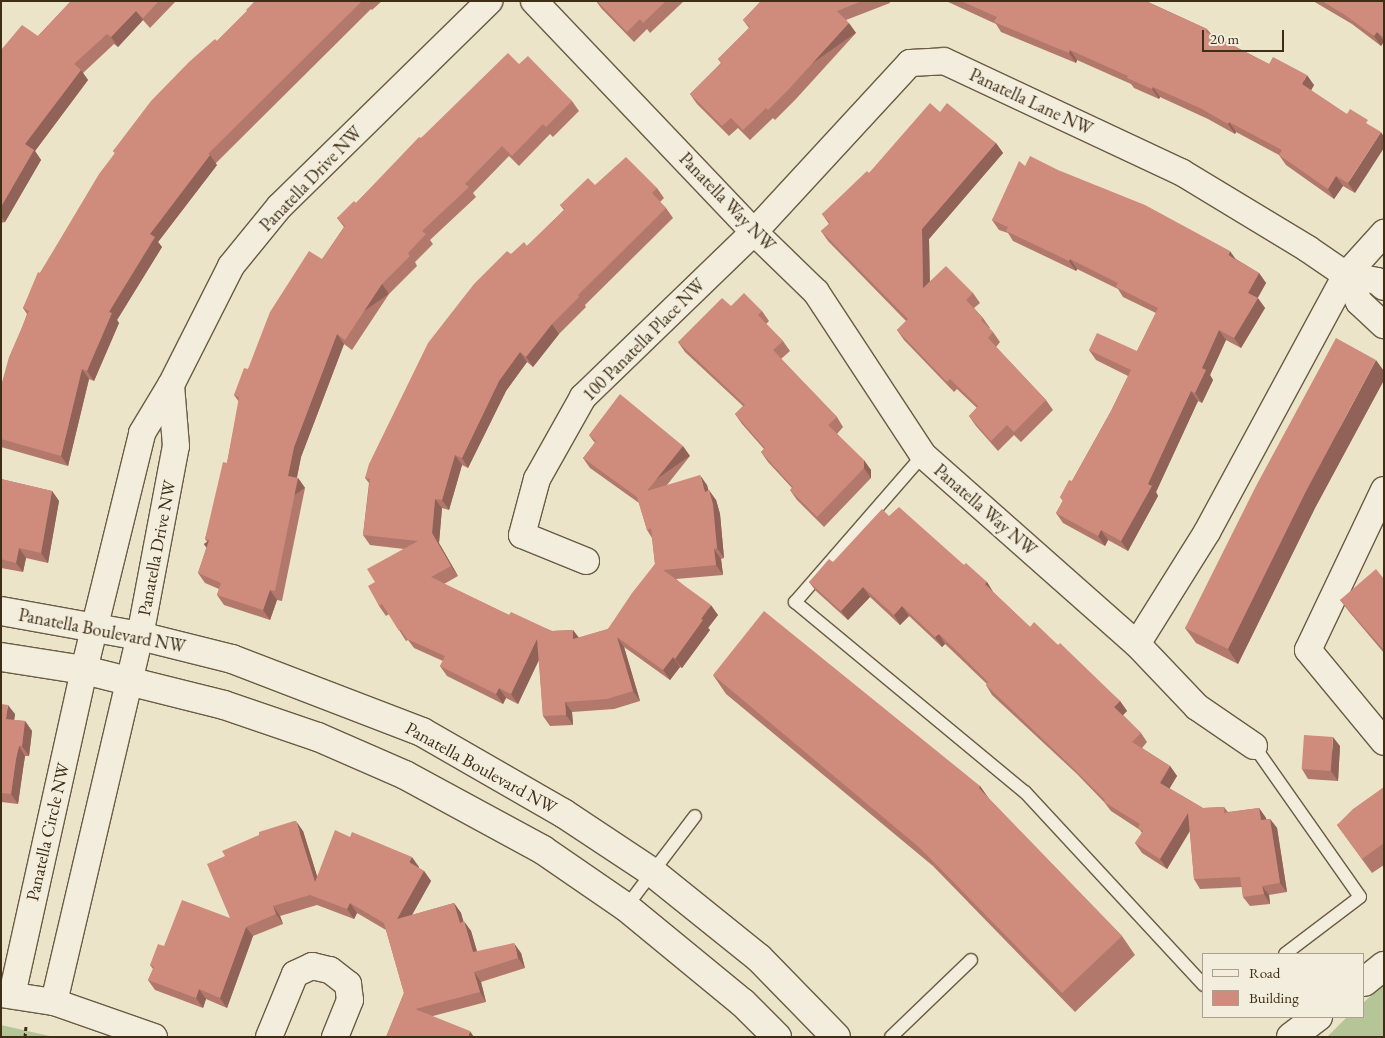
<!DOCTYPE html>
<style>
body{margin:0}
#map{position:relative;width:1385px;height:1038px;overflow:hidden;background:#ebe4c9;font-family:"EB Garamond",serif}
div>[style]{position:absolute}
.green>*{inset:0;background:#b6c598}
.path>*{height:3px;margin-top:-1.5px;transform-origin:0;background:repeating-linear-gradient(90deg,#3f2e16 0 4px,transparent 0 6.5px)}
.roads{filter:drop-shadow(1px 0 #6a5c43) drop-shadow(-1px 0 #6a5c43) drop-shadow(0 1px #6a5c43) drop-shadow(0 -1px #6a5c43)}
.service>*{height:12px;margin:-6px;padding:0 6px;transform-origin:6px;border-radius:6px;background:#f2eddc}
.minor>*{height:26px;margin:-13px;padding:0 13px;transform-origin:13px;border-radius:13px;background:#f2eddc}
.tertiary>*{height:28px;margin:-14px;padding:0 14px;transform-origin:14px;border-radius:14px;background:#f2eddc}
.secondary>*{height:28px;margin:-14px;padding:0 14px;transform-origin:14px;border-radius:14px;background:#f2eddc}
.wall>*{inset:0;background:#b2786c}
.shaded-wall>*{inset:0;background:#916258;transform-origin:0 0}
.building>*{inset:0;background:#cf8c7d;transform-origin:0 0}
span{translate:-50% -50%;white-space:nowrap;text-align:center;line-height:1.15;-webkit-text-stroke:5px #f2eddc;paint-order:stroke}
.street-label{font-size:18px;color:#3f2e16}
.frame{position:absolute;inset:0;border:2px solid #3f2e16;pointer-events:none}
.legend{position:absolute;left:1202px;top:953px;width:162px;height:65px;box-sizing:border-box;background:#f2eddc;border:1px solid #aaa18d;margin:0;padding:6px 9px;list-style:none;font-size:15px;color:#3f2e16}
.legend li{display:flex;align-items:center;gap:10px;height:25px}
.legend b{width:25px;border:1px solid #aaa18d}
.scale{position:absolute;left:1202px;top:30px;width:82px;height:22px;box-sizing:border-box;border:2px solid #3f2e16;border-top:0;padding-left:6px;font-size:15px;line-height:18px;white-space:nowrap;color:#3f2e16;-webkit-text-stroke:4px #f2eddc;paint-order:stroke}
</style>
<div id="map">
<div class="green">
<i style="clip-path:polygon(1384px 984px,1384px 1037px,1327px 1037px,1347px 1017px,1364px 1017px,1364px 1002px)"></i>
<i style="clip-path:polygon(1px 1025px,54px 1037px,1px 1037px)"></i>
</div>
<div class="path">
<i style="left:25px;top:1037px;width:12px;rotate:-85deg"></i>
</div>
<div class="roads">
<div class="service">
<i style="left:923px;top:455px;width:195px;rotate:131deg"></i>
<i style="left:795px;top:602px;width:298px;rotate:39.6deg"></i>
<i style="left:1025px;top:792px;width:263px;rotate:47.2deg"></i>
<i style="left:1254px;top:746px;width:184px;rotate:54.9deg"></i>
<i style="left:1360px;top:897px;width:94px;rotate:142.8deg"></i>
<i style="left:626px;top:907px;width:114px;rotate:-52.8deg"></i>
<i style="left:891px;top:1037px;width:111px;rotate:-43.9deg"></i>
</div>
<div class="minor">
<i style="left:534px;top:1px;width:319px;rotate:46.4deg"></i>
<i style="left:754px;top:232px;width:86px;rotate:44.1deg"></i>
<i style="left:816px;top:292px;width:195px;rotate:56.7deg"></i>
<i style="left:923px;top:455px;width:286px;rotate:41.5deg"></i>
<i style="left:1137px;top:644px;width:87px;rotate:46.4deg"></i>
<i style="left:1197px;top:707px;width:69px;rotate:34.4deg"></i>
<i style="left:1346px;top:275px;width:30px;rotate:64deg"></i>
<i style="left:1359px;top:302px;width:34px;rotate:43deg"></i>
<i style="left:1384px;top:490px;width:177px;rotate:115.4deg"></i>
<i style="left:1308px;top:650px;width:119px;rotate:50.4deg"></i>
<i style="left:586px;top:561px;width:69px;rotate:-157.9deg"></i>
<i style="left:522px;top:535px;width:58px;rotate:-75deg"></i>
<i style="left:537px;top:479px;width:94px;rotate:-60.7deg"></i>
<i style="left:583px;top:397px;width:238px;rotate:-44deg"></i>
<i style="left:754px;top:232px;width:230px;rotate:-47.3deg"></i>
<i style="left:910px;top:63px;width:34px;rotate:-3deg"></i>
<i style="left:944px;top:61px;width:262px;rotate:25.1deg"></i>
<i style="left:1181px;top:172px;width:149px;rotate:31.2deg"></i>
<i style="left:1308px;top:249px;width:46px;rotate:34.4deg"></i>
<i style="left:1346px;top:275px;width:32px;rotate:11deg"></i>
<i style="left:1377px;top:281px;width:9px;rotate:41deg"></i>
<i style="left:1137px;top:644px;width:132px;rotate:-58deg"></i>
<i style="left:1207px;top:532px;width:292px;rotate:-61.6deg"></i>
<i style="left:1346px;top:275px;width:57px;rotate:-47.9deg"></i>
<i style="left:1px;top:994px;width:54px;rotate:8.6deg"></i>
<i style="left:54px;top:1002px;width:106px;rotate:19.3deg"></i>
<i style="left:12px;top:995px;width:333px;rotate:-77.5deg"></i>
<i style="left:84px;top:670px;width:244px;rotate:-76.2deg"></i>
<i style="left:142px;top:433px;width:56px;rotate:-58.9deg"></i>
<i style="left:171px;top:385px;width:133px;rotate:-63.2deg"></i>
<i style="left:231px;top:266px;width:77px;rotate:-50.8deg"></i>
<i style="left:280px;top:206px;width:293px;rotate:-44.4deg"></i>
<i style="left:54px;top:1002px;width:376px;rotate:-76.8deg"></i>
<i style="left:140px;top:636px;width:193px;rotate:-79.3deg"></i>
<i style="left:176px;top:446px;width:61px;rotate:-94.7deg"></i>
<i style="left:269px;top:1037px;width:68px;rotate:-67.6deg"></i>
<i style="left:295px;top:974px;width:19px;rotate:-25deg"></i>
<i style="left:312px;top:966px;width:18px;rotate:13deg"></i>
<i style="left:330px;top:970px;width:23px;rotate:38deg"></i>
<i style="left:348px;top:984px;width:16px;rotate:83deg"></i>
<i style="left:350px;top:1000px;width:40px;rotate:112deg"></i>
</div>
<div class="tertiary">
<i style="left:1px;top:611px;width:141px;rotate:10.2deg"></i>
<i style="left:140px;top:636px;width:95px;rotate:14deg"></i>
<i style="left:232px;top:659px;width:204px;rotate:21deg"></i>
<i style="left:422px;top:732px;width:163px;rotate:29.9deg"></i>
<i style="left:563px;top:813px;width:107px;rotate:33.5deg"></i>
<i style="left:652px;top:872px;width:137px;rotate:38.8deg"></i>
<i style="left:759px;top:958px;width:110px;rotate:45.7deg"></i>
<i style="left:1px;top:657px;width:84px;rotate:8.9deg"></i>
<i style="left:84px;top:670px;width:144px;rotate:14deg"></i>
<i style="left:224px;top:705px;width:99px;rotate:18.8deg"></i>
<i style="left:318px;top:737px;width:95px;rotate:23.6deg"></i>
<i style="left:405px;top:775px;width:157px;rotate:28.5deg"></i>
<i style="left:543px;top:850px;width:101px;rotate:34.5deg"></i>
<i style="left:626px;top:907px;width:151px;rotate:39.4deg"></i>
<i style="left:743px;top:1003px;width:48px;rotate:45deg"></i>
</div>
<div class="secondary">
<i style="left:1364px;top:982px;width:26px;rotate:-39deg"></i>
<i style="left:1291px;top:1037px;width:34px;rotate:-37deg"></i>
</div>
</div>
<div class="wall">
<i style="clip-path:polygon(69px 1px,176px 1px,150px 28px,143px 20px,118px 47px,114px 44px,83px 73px,88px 80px,35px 151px,41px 160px,5px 222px,1px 223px,1px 50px,38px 36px,70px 2px)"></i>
<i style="clip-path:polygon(255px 1px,382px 1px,372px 10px,371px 9px,215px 164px,217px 165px,158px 242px,162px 247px,117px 320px,119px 323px,94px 381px,89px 379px,68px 466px,1px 447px,1px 386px,27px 314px,23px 308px,40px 273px,115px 153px,113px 151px,217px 41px,247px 11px)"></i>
<i style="clip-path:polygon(596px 1px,684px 1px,650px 33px,647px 29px,634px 42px,601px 8px)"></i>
<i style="clip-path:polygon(761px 1px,890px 1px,890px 3px,846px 20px,856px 33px,795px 100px,775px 120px,773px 118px,750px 140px,738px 128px,729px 136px,697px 104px,690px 94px,721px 63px,718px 59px,749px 28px,743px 20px)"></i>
<i style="clip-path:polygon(946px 1px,1146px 1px,1207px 29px,1211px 34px,1269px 64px,1314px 85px,1311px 90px,1355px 193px,1343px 186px,1334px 199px,1286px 165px,1279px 155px,1236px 132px,1235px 134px,1208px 119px,1160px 97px,1159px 99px,1134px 88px,1131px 84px,1077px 60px,1076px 63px,1001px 32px,996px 24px)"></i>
<i style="clip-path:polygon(1313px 1px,1384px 1px,1384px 42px,1381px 46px,1352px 24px)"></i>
<i style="clip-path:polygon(519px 64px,572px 101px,579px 111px,553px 137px,550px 134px,519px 166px,509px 156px,473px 193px,476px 197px,430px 240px,433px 244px,415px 262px,417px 266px,389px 294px,352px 350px,344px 344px,301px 457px,297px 478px,298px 478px,305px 488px,282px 601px,277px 600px,270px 620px,224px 605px,217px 595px,219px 589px,205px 583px,198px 573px,208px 543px,205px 539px,227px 463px,239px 402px,234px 395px,248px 369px,344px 227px,337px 218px,356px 203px,421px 138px)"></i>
<i style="clip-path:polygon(940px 112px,996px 143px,1003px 153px,929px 239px,930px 281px,973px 293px,980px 303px,974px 308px,983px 318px,990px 328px,989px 328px,993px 332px,1000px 342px,996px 347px,1046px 400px,1053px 410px,1021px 442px,1014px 435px,998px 451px,976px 426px,969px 416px,977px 408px,957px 389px,954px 392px,904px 340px,897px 330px,906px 321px,828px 241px,821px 231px,829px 224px,822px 214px,869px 173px)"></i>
<i style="clip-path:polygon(1025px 166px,1236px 259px,1259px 273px,1266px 283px,1257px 298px,1265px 308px,1241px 348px,1226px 340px,1210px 375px,1213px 380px,1202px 403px,1198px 401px,1156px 492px,1158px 496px,1128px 551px,1108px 540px,1105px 546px,1063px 523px,1056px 513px,1063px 501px,1060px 497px,1072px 481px,1111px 411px,1128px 376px,1096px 360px,1089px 350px,1137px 351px,1156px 313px,1123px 297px,1118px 289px,1077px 269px,1076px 271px,1013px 241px,1008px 233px,999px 230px,992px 220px)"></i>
<i style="clip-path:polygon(595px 185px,657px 188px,664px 198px,660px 202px,666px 208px,673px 218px,585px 305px,586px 307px,559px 334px,533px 367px,527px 362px,506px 391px,468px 468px,462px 465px,449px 510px,442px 508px,439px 543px,458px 576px,444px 584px,509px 615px,552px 631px,573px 630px,578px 638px,608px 629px,655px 564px,652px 538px,647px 530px,639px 503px,590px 468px,583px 458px,595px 443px,589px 435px,690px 456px,667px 485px,707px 485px,708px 491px,716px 500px,720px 514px,724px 558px,721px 559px,723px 575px,676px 579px,718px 615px,708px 628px,710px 630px,682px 668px,680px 667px,670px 680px,624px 647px,640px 701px,614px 709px,572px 712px,573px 725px,550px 726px,543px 716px,539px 660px,518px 704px,506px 698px,503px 704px,447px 676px,440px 666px,443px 661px,414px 648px,408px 640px,406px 641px,389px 614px,386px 616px,379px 606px,375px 582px,404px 549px,370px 545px,363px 535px,369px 483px,365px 478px,511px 254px,527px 246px,564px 210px,560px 205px)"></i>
<i style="clip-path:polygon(731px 306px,762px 311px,769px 321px,766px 324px,783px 341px,790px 351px,781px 359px,837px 417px,843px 427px,837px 434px,871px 470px,871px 478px,824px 527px,797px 500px,790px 490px,792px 488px,768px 462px,761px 452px,764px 449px,742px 424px,735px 414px,743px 406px,685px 352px,678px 342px)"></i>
<i style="clip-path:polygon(1384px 371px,1384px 380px,1315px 508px,1238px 664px,1196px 643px,1185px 628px)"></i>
<i style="clip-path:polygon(1px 479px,52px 491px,59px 501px,48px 563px,26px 558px,23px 572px,1px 568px)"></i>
<i style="clip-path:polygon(889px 516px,964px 565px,987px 582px,993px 592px,1030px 627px,1058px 645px,1120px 701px,1127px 711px,1123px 715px,1141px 733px,1147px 742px,1142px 748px,1170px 766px,1177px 776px,1169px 788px,1203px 808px,1224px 807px,1228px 812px,1259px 808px,1266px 818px,1266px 819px,1270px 819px,1277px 828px,1287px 892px,1269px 895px,1270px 904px,1250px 906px,1243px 897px,1242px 887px,1200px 889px,1194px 879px,1190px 831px,1167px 869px,1142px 853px,1135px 843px,1142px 833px,1140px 830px,1111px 811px,1104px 802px,1077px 774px,992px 695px,986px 685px,987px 684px,945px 644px,942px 647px,909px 616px,900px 625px,870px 597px,848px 620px,816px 591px,809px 582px)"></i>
<i style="clip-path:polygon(1384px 579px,1384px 653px,1351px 614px,1340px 600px)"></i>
<i style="clip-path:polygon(713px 675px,980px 786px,990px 800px,1122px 936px,1135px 955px,1075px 1012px,933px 866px,726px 694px)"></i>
<i style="clip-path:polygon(1px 704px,15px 714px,14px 720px,25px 721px,32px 731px,29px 756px,25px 756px,23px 769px,18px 804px,1px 802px)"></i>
<i style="clip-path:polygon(1340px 746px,1338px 781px,1308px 779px,1302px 769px)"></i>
<i style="clip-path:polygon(1384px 787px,1384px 865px,1372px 873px,1337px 825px)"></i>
<i style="clip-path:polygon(303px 831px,317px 876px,419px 867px,419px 868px,424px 871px,431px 881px,412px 915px,454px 903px,461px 913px,463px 922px,471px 931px,477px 951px,521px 953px,525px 968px,481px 982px,486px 1002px,433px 1016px,386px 1037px,404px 993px,386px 930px,357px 913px,354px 919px,317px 905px,280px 916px,283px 924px,253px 936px,227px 1008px,206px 999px,203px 1008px,155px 990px,148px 980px,153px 969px,150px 965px,164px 946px,230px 918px,225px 856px)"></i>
</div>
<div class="shaded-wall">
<i style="clip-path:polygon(136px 11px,143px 20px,118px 47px,111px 37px)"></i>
<i style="left:849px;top:23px;width:12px;height:91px;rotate:55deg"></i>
<i style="clip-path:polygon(1377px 32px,1384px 41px,1381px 46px,1374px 36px)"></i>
<i style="clip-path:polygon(1070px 50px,1077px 60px,1076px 63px,1069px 53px)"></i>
<i style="clip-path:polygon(81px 70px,88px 80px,35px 151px,41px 160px,5px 222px,1px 216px,1px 207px,25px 144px)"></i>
<i style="clip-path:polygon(1307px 75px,1314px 85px,1309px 94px,1302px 84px)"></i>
<i style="clip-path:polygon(1153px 87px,1160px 97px,1159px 99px,1152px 89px)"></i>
<i style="clip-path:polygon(1229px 122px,1236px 132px,1235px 134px,1228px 124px)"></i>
<i style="clip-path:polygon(1381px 132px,1384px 137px,1384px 148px,1355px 193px,1348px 183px)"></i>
<i style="clip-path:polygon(996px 143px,1003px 153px,929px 239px,930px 298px,923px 288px,922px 229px)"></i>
<i style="clip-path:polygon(210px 155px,217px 165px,158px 242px,162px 247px,117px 320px,119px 323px,94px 381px,87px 371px,109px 312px,150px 234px)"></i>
<i style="clip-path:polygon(1336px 176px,1343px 186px,1334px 199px,1328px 189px)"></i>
<i style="clip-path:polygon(1230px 251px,1237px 261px,1228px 255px)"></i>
<i style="clip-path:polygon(1070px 259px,1077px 269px,1076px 271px,1069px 261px)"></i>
<i style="clip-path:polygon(1259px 273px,1266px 283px,1255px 303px,1248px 293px)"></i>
<i style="left:382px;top:284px;width:12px;height:67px;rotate:55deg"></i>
<i style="clip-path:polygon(1258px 298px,1265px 308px,1241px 348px,1234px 338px)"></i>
<i style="clip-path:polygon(552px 324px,559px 334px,533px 367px,526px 357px)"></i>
<i style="clip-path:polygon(1219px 330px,1226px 340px,1210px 375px,1213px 380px,1202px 403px,1195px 393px,1202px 368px)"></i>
<i style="clip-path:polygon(337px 334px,344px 344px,301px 457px,295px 486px,288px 476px,294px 447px)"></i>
<i style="clip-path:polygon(520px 352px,527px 362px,506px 391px,468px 468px,462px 458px,499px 381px)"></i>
<i style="clip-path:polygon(1376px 360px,1384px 371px,1384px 380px,1315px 508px,1238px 664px,1228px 649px,1305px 493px)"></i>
<i style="clip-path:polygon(82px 369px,89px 379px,68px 466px,61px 456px)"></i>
<i style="clip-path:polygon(1191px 391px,1198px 401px,1156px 492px,1158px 496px,1128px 551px,1121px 541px)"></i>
<i style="left:683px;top:446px;width:12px;height:58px;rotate:55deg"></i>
<i style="clip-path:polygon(455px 455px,462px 465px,449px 510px,442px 500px)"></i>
<i style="clip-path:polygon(864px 460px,871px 470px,871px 478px,864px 468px)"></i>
<i style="clip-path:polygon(700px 475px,707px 485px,712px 502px,705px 492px)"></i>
<i style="left:298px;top:478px;width:12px;height:115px;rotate:55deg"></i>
<i style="clip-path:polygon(709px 490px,716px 500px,720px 514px,724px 558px,717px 548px)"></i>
<i style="clip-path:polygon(52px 491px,59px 501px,48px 563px,41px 553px)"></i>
<i style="clip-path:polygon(435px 499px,442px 508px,439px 543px,458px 576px,451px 566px,432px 533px)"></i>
<i style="clip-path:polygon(1101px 530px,1108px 540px,1105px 546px,1098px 536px)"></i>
<i style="clip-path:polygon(19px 548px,26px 558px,23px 572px,16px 563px)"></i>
<i style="clip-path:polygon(714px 549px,721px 559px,723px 575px,716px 565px)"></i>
<i style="left:987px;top:582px;width:12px;height:3px;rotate:59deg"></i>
<i style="clip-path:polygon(863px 587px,870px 597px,848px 620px,841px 611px)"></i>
<i style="clip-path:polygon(270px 590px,277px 600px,270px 620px,263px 610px)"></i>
<i style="clip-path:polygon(711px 605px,718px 615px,708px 628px,710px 630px,682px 668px,675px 659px,701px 619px)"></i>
<i style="clip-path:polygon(902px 606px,909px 616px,900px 625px,894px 615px)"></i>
<i style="clip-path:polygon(573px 630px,580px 639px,573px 639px)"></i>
<i style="clip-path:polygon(939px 634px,945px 644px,942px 647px,935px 637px)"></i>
<i style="clip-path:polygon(617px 637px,624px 647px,640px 701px,633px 691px)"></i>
<i style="clip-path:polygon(537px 639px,544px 649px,518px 704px,511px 694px)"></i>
<i style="clip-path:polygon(673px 657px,680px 667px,670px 680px,663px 670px)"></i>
<i style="clip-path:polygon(499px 688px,506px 698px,503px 704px,496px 694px)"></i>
<i style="clip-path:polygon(1120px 701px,1127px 711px,1121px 717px,1114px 707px)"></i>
<i style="clip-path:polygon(565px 702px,572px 712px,573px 725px,566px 715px)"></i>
<i style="clip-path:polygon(8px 705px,15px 714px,13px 729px,6px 719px)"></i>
<i style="clip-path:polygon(25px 721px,32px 731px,29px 756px,22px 746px)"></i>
<i style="clip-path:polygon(1333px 737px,1340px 746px,1338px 781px,1331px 771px)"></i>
<i style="clip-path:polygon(19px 746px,25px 756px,23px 769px,18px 804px,11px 794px,16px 759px)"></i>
<i style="clip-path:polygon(1170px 766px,1177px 776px,1167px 793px,1160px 783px)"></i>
<i style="clip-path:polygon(980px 786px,993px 805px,979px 788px)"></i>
<i style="clip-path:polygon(1259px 808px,1266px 818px,1267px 830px,1261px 820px)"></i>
<i style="clip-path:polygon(1188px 813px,1195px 822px,1167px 869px,1160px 859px)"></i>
<i style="clip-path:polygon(1270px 819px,1277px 828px,1287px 892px,1280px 883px)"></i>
<i style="clip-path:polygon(296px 821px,303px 831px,322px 892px,315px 882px)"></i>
<i style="clip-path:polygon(412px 857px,419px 867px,416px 872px,409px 862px)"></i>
<i style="clip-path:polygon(424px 871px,431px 881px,404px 929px,397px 919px)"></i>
<i style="clip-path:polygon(1262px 886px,1269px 895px,1270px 904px,1264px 894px)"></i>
<i style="clip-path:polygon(350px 903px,357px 913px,354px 919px,347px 909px)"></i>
<i style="clip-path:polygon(454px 903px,461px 913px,467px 933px,460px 923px)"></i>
<i style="clip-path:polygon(273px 906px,280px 916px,283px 924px,276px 914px)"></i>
<i style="clip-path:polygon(464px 921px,471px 931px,480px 962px,473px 952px)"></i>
<i style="clip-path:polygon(246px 927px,253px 936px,227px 1008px,220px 998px)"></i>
<i style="clip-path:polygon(514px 943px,521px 953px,525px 968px,518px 958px)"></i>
<i style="clip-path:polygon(474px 972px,481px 982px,486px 1002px,480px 992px)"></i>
<i style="clip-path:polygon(199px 989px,206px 999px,203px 1008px,196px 998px)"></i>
<i style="clip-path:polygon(470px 1031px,474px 1037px,468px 1037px)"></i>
</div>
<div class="building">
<i style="clip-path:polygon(71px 1px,159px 1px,143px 18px,136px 11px,111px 37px,107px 34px,74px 64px,81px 70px,25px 144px,34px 150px,1px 207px,1px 50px,22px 25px,38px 36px)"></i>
<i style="clip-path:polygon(255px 1px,362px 1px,208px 154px,210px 155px,150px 234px,155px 237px,109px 312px,112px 313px,87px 371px,82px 369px,61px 456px,1px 439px,1px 386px,9px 357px,29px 311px,23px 308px,38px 272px,40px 273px,99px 174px,115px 153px,113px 151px,151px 101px,189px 62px,215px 39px,217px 41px,247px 11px,246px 10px)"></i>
<i style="clip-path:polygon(597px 1px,666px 1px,643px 23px,640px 19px,627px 32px)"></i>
<i style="clip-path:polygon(761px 1px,862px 1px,837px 11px,849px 23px,788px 90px,768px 110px,766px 108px,743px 130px,731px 118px,722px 126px,690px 94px,722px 63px,718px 59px,750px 27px,743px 20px)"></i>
<i style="clip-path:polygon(961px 1px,1145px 1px,1207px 29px,1206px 32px,1269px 64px,1273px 57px,1307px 75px,1302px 84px,1347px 114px,1350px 109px,1368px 120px,1366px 123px,1381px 132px,1348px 183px,1336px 176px,1328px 189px,1279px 155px,1282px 150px,1229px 122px,1228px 124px,1202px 109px,1153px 87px,1152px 89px,1127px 78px,1128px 76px,1070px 50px,1069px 53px,994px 22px,997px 17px)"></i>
<i style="clip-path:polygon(1322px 1px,1384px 1px,1384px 38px,1377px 32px,1374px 36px,1345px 15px)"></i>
<i style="clip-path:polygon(508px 53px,519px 64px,528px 56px,572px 101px,546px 127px,543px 124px,512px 156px,502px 146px,465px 184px,469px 187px,422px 231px,426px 234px,408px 253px,410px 256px,382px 284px,345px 340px,337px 334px,294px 447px,288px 476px,298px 478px,275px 591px,270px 590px,263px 610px,217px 595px,221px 583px,198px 573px,209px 540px,205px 539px,223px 462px,227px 463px,239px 397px,234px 395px,244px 368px,248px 369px,270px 312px,309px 251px,322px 259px,345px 226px,337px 218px,354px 201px,356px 203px,419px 137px,421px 138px)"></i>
<i style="clip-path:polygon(930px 103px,940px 112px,947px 103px,996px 143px,922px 229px,923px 288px,946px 266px,973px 293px,966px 300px,983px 318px,981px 320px,993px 332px,988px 338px,1046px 400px,1014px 432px,1007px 425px,991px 441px,969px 416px,978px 406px,950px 379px,947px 382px,897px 330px,908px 319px,821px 231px,830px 223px,822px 214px,867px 171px,869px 173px)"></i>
<i style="clip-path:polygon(1030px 156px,1058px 170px,1145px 205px,1230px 251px,1228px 255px,1259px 273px,1248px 293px,1258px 298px,1234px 338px,1219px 330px,1202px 368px,1206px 370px,1195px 393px,1191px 391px,1148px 484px,1152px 486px,1121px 541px,1101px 530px,1098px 536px,1056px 513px,1063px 500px,1060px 497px,1069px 480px,1072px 481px,1111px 411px,1131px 370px,1089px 350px,1097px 333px,1137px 351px,1158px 308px,1116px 287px,1118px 283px,1070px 259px,1069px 261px,1006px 231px,1008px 227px,992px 220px,1019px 161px,1025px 166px)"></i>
<i style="clip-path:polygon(626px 157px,657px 188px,652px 193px,666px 208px,578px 295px,579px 297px,552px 324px,526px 357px,520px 352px,499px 381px,462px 458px,455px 455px,442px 500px,435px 499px,432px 533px,451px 566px,431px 577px,509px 615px,511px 612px,552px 631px,573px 630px,573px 639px,608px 629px,632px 593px,655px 564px,651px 528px,647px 530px,637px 497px,583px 458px,596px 441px,589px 435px,620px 394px,683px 446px,647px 491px,700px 475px,705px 492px,709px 490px,713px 504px,717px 548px,714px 549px,716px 565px,663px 570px,711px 605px,701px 619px,703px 620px,675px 659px,673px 657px,663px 670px,617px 637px,633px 691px,607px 699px,565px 702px,566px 715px,543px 716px,537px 639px,511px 694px,499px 688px,496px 694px,440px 666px,445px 656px,407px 639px,401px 630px,399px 631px,382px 604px,379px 606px,368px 586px,375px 582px,367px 569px,418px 541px,363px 535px,370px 479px,365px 478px,369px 464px,428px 343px,474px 284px,507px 251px,511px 254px,524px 242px,527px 246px,565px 209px,560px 205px,588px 178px,595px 185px)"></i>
<i style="clip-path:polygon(744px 293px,762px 311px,758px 315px,783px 341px,773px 350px,837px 417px,828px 425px,864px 460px,864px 468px,817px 517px,790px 490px,793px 487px,761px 452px,765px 448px,735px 414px,745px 405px,678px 342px,722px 298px,731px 306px)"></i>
<i style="clip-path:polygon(1336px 338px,1376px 360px,1305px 493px,1228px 649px,1185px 628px,1256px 486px)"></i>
<i style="clip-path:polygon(1px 479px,52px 491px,41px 553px,19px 548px,16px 563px,1px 559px)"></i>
<i style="clip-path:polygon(899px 507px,964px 565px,966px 563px,987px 582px,985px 584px,1030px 627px,1034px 622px,1058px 645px,1060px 643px,1120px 701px,1114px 707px,1141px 733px,1132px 742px,1170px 766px,1160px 783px,1203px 808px,1224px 807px,1224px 813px,1259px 808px,1261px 820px,1270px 819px,1280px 883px,1262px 886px,1264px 894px,1243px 897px,1240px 877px,1194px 879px,1188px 813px,1160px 859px,1135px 843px,1143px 831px,1138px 828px,1140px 824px,1104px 802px,1105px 800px,1070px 765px,986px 685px,988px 682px,962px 656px,939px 634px,935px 637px,902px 606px,894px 615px,863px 587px,841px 611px,809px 582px,829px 559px,833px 562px,882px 509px,889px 516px)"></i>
<i style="clip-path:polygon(1376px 569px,1384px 579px,1384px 650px,1340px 600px)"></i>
<i style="clip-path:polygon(764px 611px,980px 786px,979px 788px,1122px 936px,1062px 993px,920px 848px,713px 675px)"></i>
<i style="clip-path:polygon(1px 704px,8px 705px,6px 719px,25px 721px,22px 746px,19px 746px,16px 759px,11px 794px,1px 793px)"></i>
<i style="left:1304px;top:735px;width:29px;height:34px;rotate:4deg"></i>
<i style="clip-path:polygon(1384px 787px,1384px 843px,1362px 859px,1337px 825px,1353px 809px)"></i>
<i style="clip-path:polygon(294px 821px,296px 821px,315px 882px,335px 830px,350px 837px,352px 832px,412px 857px,409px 862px,424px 871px,397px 919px,454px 903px,460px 923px,464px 921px,473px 952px,514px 943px,518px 958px,474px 972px,480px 992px,415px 1009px,470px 1031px,468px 1037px,386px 1037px,404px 993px,384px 923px,350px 903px,347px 909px,310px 895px,273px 906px,276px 914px,246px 927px,220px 998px,199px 989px,196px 998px,148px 980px,154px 967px,150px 965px,158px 944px,164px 946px,182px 900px,230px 918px,207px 864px,225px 856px,222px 851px,259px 835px,259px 832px)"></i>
</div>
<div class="street-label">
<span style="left:1031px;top:102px;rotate:25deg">Panatella Lane NW</span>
<span style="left:311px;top:179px;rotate:-46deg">Panatella Drive NW</span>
<span style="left:727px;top:202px;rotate:46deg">Panatella Way NW</span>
<span style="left:644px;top:340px;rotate:-45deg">100 Panatella Place NW</span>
<span style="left:985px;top:510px;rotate:41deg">Panatella Way NW</span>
<span style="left:157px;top:548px;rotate:-79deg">Panatella Drive NW</span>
<span style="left:102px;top:631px;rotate:11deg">Panatella Boulevard NW</span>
<span style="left:481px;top:768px;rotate:29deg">Panatella Boulevard NW</span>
<span style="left:48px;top:832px;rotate:-77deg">Panatella Circle NW</span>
</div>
<div class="frame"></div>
<ul class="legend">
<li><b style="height:6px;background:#f2eddc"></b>Road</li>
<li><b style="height:14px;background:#cf8c7d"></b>Building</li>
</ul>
<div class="scale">20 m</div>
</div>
